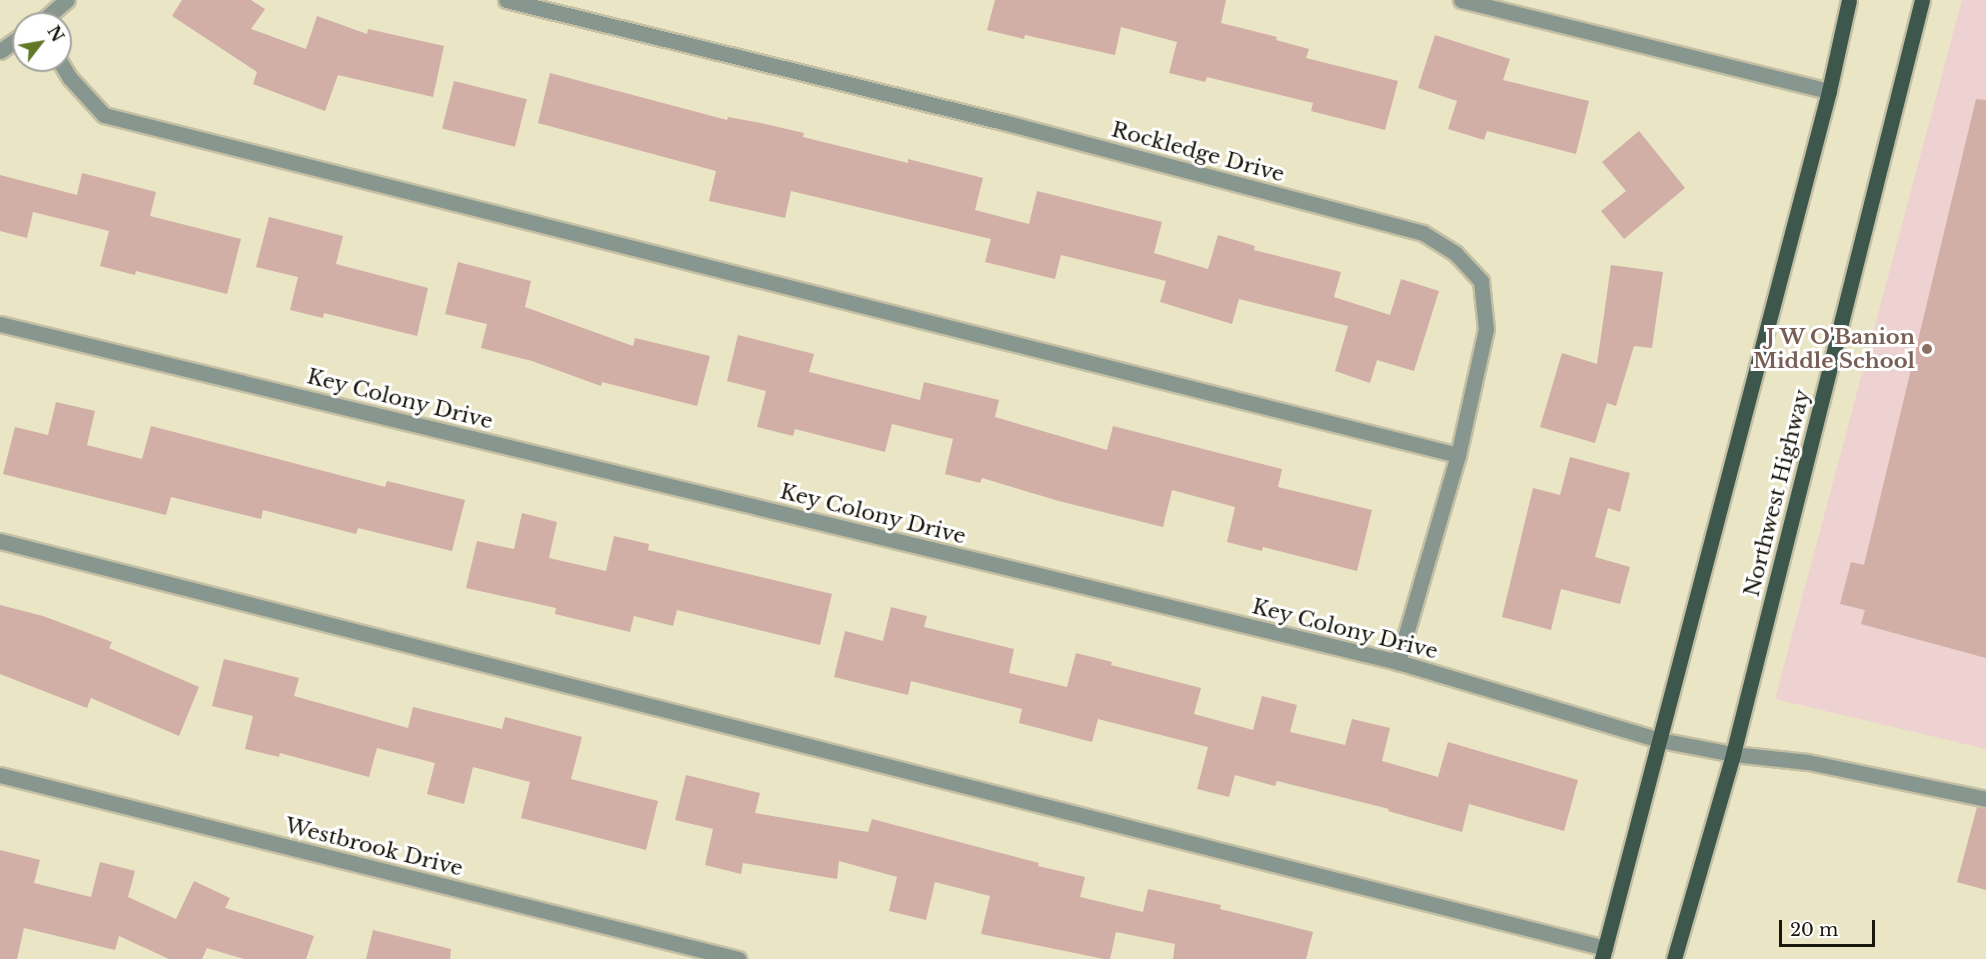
<!DOCTYPE html>
<style>
body{margin:0}
#map{position:relative;width:1986px;height:959px;overflow:hidden;background:#eae5c5;font-family:"Libre Baskerville",serif}
div>[style]{position:absolute}
.education>*{inset:0;background:#edd2d1}
.building>*{inset:0;background:#d1afa6;transform-origin:0 0}
.roads{filter:drop-shadow(2px 0 #c4c0a4) drop-shadow(-2px 0 #c4c0a4) drop-shadow(0 2px #c4c0a4) drop-shadow(0 -2px #c4c0a4)}
.minor>*{height:15px;margin:-7.5px;padding:0 7.5px;transform-origin:7.5px;border-radius:7.5px;background:#889690}
.major>*{height:15px;margin:-7.5px;padding:0 7.5px;transform-origin:7.5px;border-radius:7.5px;background:#3e574d}
.dots>*{width:16px;height:16px;translate:-50% -50%;box-sizing:border-box;border:3px solid #fff;border-radius:50%}
span{translate:-50% -50%;white-space:nowrap;text-align:center;line-height:1.15;-webkit-text-stroke:6px #fff;paint-order:stroke}
.street-label{font-size:21px;color:#19170c}
.education-label{font-size:21px;color:#785e54;font-weight:700}
.right{translate:-100% -50%;text-align:right}
.north{position:absolute;left:12px;top:12px;width:60px;height:60px;box-sizing:border-box;background:#fff;border:2px solid #a3a29e;border-radius:50%;rotate:59deg;font-size:16px;font-weight:700;line-height:24px;text-align:center;color:#19170c}
.north::after{content:'';display:block;margin:auto;width:21px;height:27px;background:#627727;clip-path:polygon(50% 0,100% 100%,50% 72%,0 100%)}
.scale{position:absolute;left:1779px;top:920px;width:96px;height:27px;box-sizing:border-box;border:3px solid #19170c;border-top:0;padding-left:8px;font-size:18px;line-height:21px;white-space:nowrap;color:#19170c;-webkit-text-stroke:4px #fff;paint-order:stroke}
</style>
<div id="map">
<div class="education">
<i style="clip-path:polygon(1962px 0,1986px 0,1986px 749px,1775px 699px)"></i>
</div>
<div class="building">
<i style="clip-path:polygon(182px 0,251px 0,265px 9px,251px 29px,306px 49px,317px 16px,367px 34px,368px 29px,444px 46px,433px 97px,338px 75px,325px 111px,253px 84px,257px 72px,172px 16px)"></i>
<i style="clip-path:polygon(995px 0,1226px 0,1221px 23px,1277px 37px,1276px 40px,1309px 49px,1306px 58px,1398px 81px,1385px 130px,1311px 111px,1313px 103px,1207px 77px,1205px 82px,1169px 73px,1177px 42px,1121px 27px,1115px 55px,1025px 35px,1024px 39px,987px 30px)"></i>
<i style="clip-path:polygon(1435px 35px,1510px 59px,1503px 80px,1589px 101px,1576px 154px,1487px 131px,1484px 140px,1448px 129px,1457px 101px,1418px 88px)"></i>
<i style="clip-path:polygon(550px 73px,727px 120px,728px 117px,761px 123px,804px 133px,803px 137px,908px 163px,908px 159px,983px 178px,975px 210px,1029px 224px,1037px 191px,1162px 222px,1154px 253px,1208px 269px,1218px 235px,1255px 246px,1254px 250px,1341px 272px,1334px 297px,1390px 315px,1401px 279px,1439px 291px,1414px 371px,1377px 360px,1370px 383px,1335px 371px,1348px 326px,1239px 299px,1232px 324px,1160px 302px,1166px 281px,1061px 255px,1055px 279px,985px 262px,991px 239px,791px 191px,785px 218px,709px 201px,716px 171px,538px 123px)"></i>
<i style="left:454px;top:81px;width:75px;height:49px;rotate:14deg"></i>
<i style="clip-path:polygon(1976px 99px,1986px 100px,1986px 658px,1861px 624px,1865px 610px,1840px 604px,1851px 562px,1864px 565px)"></i>
<i style="clip-path:polygon(1639px 131px,1685px 188px,1624px 239px,1601px 211px,1626px 191px,1602px 162px)"></i>
<i style="clip-path:polygon(82px 173px,156px 192px,150px 216px,241px 239px,227px 294px,136px 271px,135px 275px,100px 266px,109px 231px,33px 212px,27px 238px,0 231px,0 175px,77px 195px)"></i>
<i style="clip-path:polygon(269px 217px,343px 236px,336px 264px,428px 288px,417px 336px,324px 313px,323px 318px,290px 310px,298px 277px,256px 267px)"></i>
<i style="clip-path:polygon(458px 262px,531px 281px,525px 307px,633px 346px,635px 338px,710px 356px,697px 406px,602px 382px,601px 386px,532px 361px,481px 348px,487px 324px,445px 314px)"></i>
<i style="clip-path:polygon(1611px 265px,1663px 272px,1652px 348px,1634px 346px,1616px 406px,1607px 403px,1595px 443px,1540px 427px,1562px 353px,1597px 364px)"></i>
<i style="clip-path:polygon(738px 335px,814px 354px,809px 372px,920px 400px,924px 382px,999px 400px,995px 417px,1107px 450px,1113px 426px,1282px 469px,1278px 487px,1372px 510px,1357px 571px,1263px 547px,1262px 551px,1227px 542px,1235px 507px,1172px 490px,1163px 527px,1059px 501px,982px 478px,980px 483px,945px 474px,953px 439px,892px 424px,885px 452px,795px 429px,793px 436px,757px 427px,766px 391px,727px 381px)"></i>
<i style="clip-path:polygon(56px 402px,95px 411px,87px 445px,142px 459px,151px 426px,385px 487px,387px 481px,465px 500px,452px 551px,358px 528px,356px 534px,263px 510px,261px 519px,171px 497px,166px 515px,3px 474px,15px 427px,48px 435px)"></i>
<i style="clip-path:polygon(1570px 457px,1630px 473px,1620px 512px,1608px 508px,1595px 557px,1630px 567px,1620px 604px,1561px 589px,1551px 630px,1502px 617px,1533px 488px,1560px 495px)"></i>
<i style="clip-path:polygon(522px 513px,557px 522px,549px 558px,606px 571px,614px 536px,649px 544px,648px 550px,832px 594px,820px 645px,677px 610px,673px 626px,634px 616px,630px 632px,555px 614px,556px 608px,466px 588px,477px 541px,514px 549px)"></i>
<i style="clip-path:polygon(0 605px,43px 616px,112px 642px,109px 648px,199px 687px,179px 736px,91px 698px,87px 708px,0 674px)"></i>
<i style="clip-path:polygon(891px 607px,927px 616px,924px 627px,1014px 649px,1009px 673px,1067px 687px,1076px 653px,1112px 662px,1111px 665px,1201px 688px,1194px 714px,1253px 730px,1262px 696px,1297px 705px,1290px 732px,1345px 745px,1352px 719px,1390px 728px,1382px 761px,1438px 777px,1448px 742px,1578px 780px,1564px 831px,1469px 804px,1462px 832px,1388px 811px,1389px 809px,1277px 781px,1275px 786px,1235px 775px,1229px 797px,1197px 789px,1208px 747px,1098px 719px,1092px 742px,1019px 723px,1022px 709px,911px 681px,908px 695px,834px 677px,845px 631px,883px 641px)"></i>
<i style="clip-path:polygon(224px 659px,299px 678px,294px 696px,408px 728px,413px 707px,502px 729px,505px 717px,582px 737px,571px 779px,658px 801px,646px 850px,521px 818px,530px 782px,473px 767px,464px 804px,427px 794px,435px 763px,377px 748px,369px 777px,280px 753px,279px 757px,245px 749px,253px 716px,212px 706px)"></i>
<i style="clip-path:polygon(686px 775px,760px 793px,755px 813px,868px 832px,872px 819px,1039px 863px,1038px 866px,1085px 877px,1080px 897px,1143px 912px,1148px 889px,1221px 905px,1220px 909px,1313px 932px,1306px 959px,1173px 959px,1175px 944px,1116px 932px,1110px 959px,1104px 959px,981px 934px,990px 896px,935px 882px,926px 920px,889px 911px,897px 877px,839px 861px,837px 879px,743px 863px,741px 874px,705px 865px,713px 829px,675px 820px)"></i>
<i style="clip-path:polygon(1977px 807px,1986px 809px,1986px 890px,1957px 882px)"></i>
<i style="clip-path:polygon(0 850px,40px 860px,34px 883px,91px 897px,100px 862px,135px 871px,128px 897px,176px 919px,194px 881px,230px 898px,225px 908px,314px 936px,306px 959px,244px 959px,207px 948px,202px 959px,169px 959px,119px 936px,115px 950px,24px 928px,17px 959px,0 959px)"></i>
<i style="clip-path:polygon(373px 930px,451px 949px,450px 959px,366px 959px)"></i>
</div>
<div class="roads">
<div class="minor">
<i style="left:506px;top:0;width:512px;rotate:13.79deg"></i>
<i style="left:1003px;top:122px;width:434px;rotate:14.8deg"></i>
<i style="left:1423px;top:233px;width:39px;rotate:32deg"></i>
<i style="left:1456px;top:254px;width:37px;rotate:47deg"></i>
<i style="left:1481px;top:281px;width:48px;rotate:84.1deg"></i>
<i style="left:1486px;top:329px;width:129px;rotate:102.5deg"></i>
<i style="left:1458px;top:455px;width:216px;rotate:106.2deg"></i>
<i style="left:1461px;top:0;width:379px;rotate:13.9deg"></i>
<i style="left:39px;top:24px;width:37px;rotate:-41deg"></i>
<i style="left:0;top:51px;width:29px;rotate:-35deg"></i>
<i style="left:59px;top:60px;width:21px;rotate:59deg"></i>
<i style="left:70px;top:78px;width:50px;rotate:47.4deg"></i>
<i style="left:104px;top:115px;width:1396px;rotate:14.1deg"></i>
<i style="left:0;top:324px;width:1438px;rotate:13.59deg"></i>
<i style="left:1398px;top:662px;width:273px;rotate:16.6deg"></i>
<i style="left:1660px;top:740px;width:74px;rotate:10.9deg"></i>
<i style="left:1733px;top:754px;width:75px;rotate:6.1deg"></i>
<i style="left:1808px;top:762px;width:182px;rotate:11.7deg"></i>
<i style="left:0;top:541px;width:1656px;rotate:14.23deg"></i>
<i style="left:0;top:775px;width:761px;rotate:14deg"></i>
</div>
<div class="major">
<i style="left:1602px;top:959px;width:897px;rotate:-75.34deg"></i>
<i style="left:1829px;top:91px;width:93px;rotate:-77.6deg"></i>
<i style="left:1674px;top:959px;width:213px;rotate:-73.9deg"></i>
<i style="left:1733px;top:754px;width:777px;rotate:-75.93deg"></i>
</div>
</div>
<div class="dots">
<i style="left:1927px;top:349px;background:#8d6e63"></i>
</div>
<div class="street-label">
<span style="left:1198px;top:152px;rotate:15deg">Rockledge Drive</span>
<span style="left:400px;top:399px;rotate:14deg">Key Colony Drive</span>
<span style="left:1777px;top:493px;rotate:-76deg">Northwest Highway</span>
<span style="left:873px;top:514px;rotate:14deg">Key Colony Drive</span>
<span style="left:1345px;top:629px;rotate:14deg">Key Colony Drive</span>
<span style="left:374px;top:847px;rotate:14deg">Westbrook Drive</span>
</div>
<div class="education-label">
<span class="right" style="left:1915px;top:349px">J W O'Banion<br>Middle School</span>
</div>
<div class="north">N</div>
<div class="scale">20 m</div>
</div>
